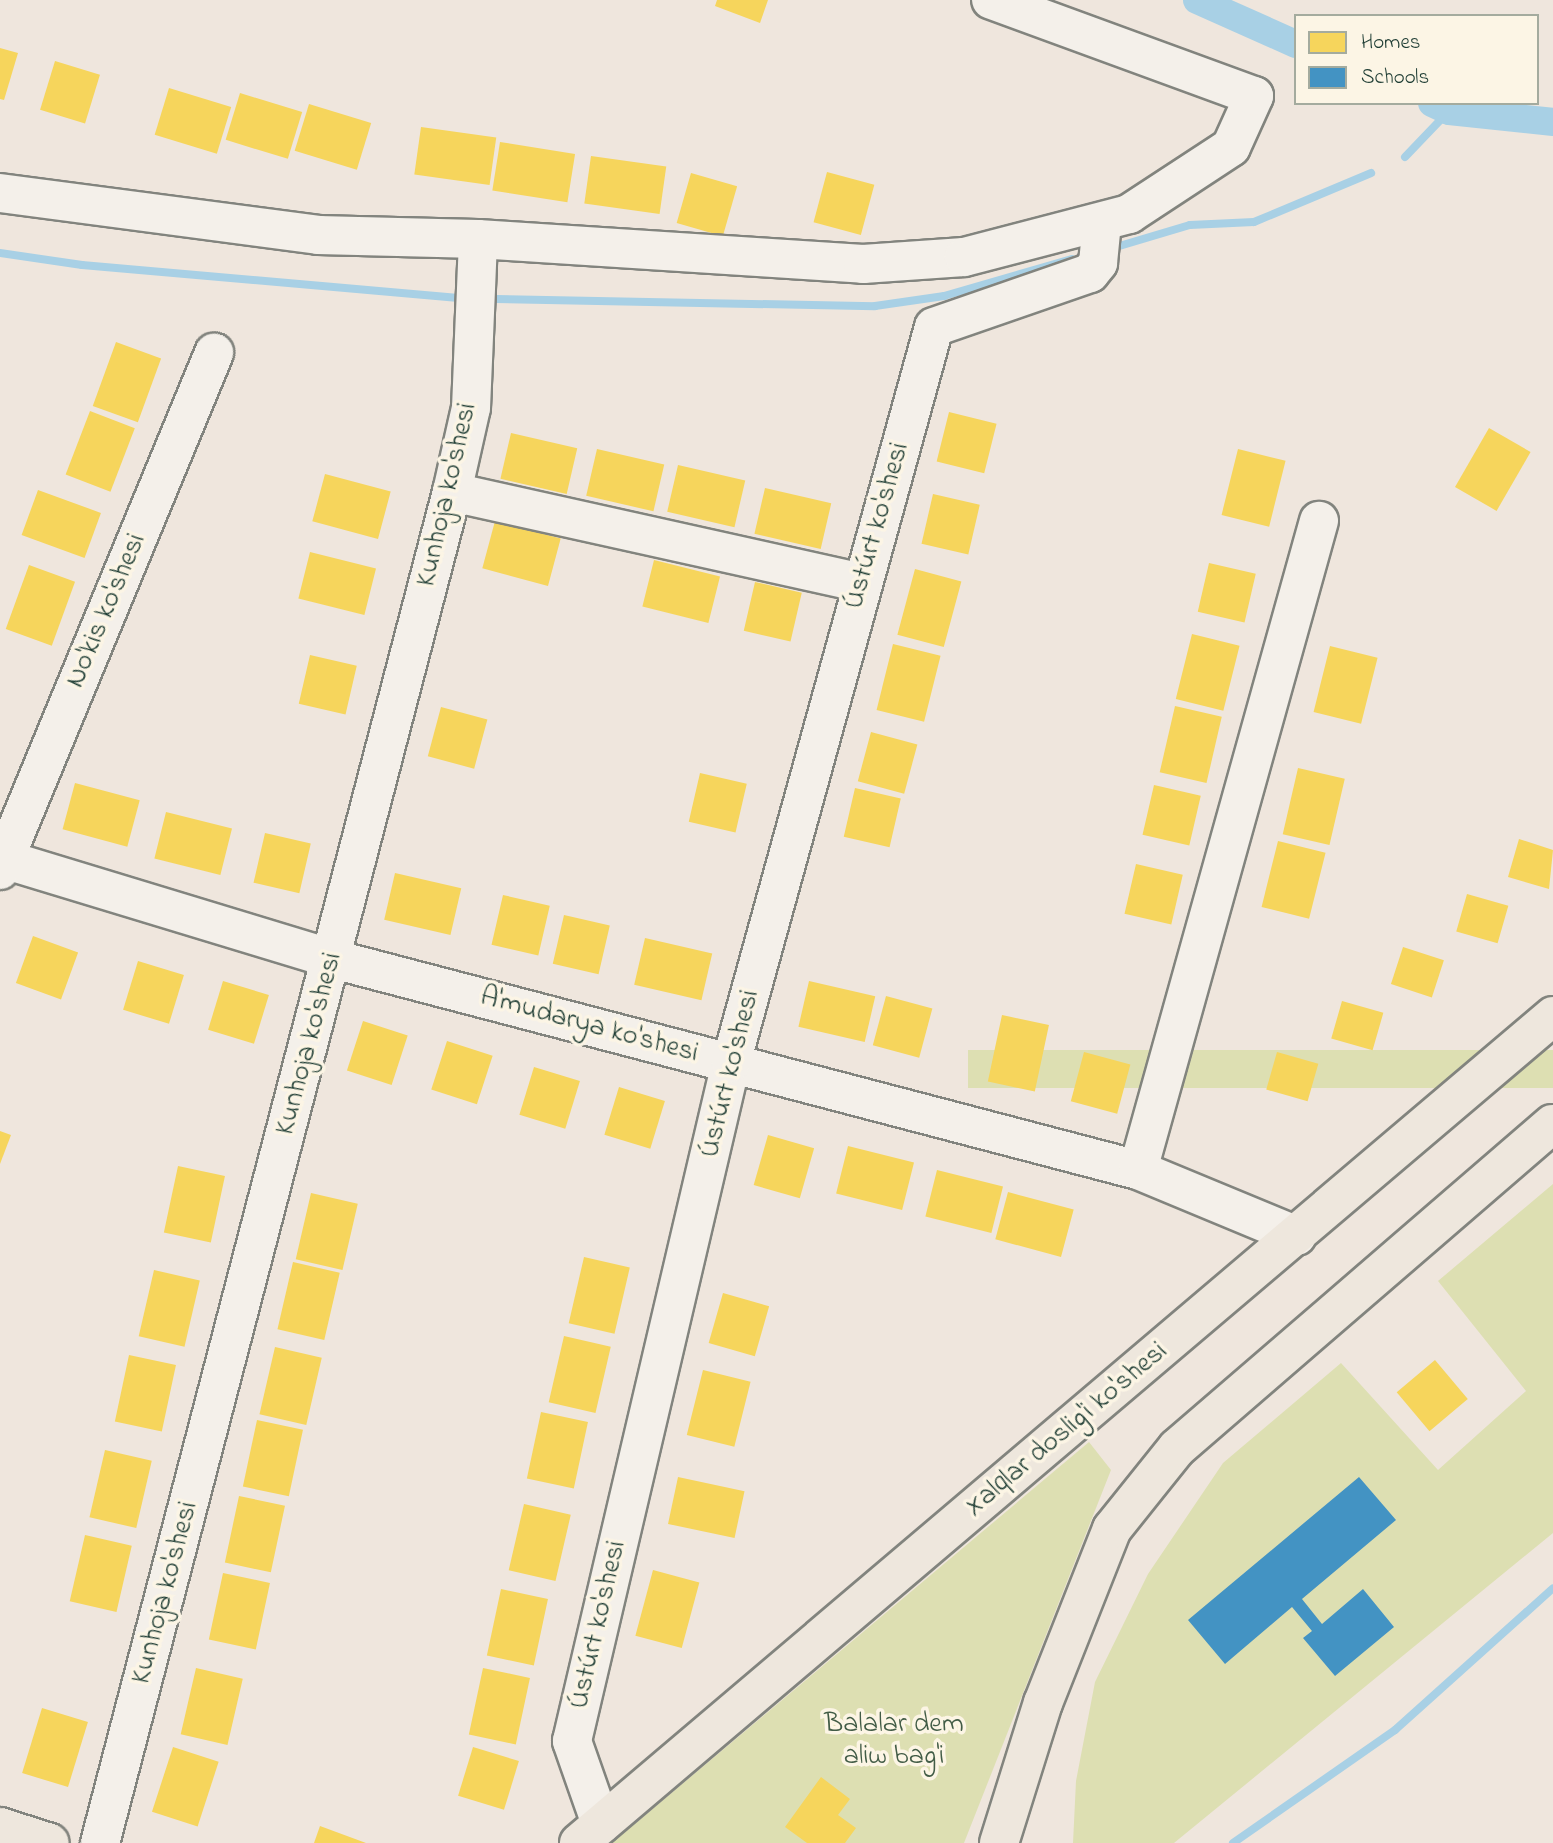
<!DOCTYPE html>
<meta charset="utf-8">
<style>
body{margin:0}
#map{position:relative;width:1553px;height:1843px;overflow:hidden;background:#efe6dd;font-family:"Indie Flower",sans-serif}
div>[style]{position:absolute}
.green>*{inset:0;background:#dddfb2;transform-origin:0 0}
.homes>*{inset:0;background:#f6d55c;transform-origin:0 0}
.schools>*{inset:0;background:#4393c3}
.stream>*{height:8px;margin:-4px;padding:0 4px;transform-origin:4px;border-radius:4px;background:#a8d0e5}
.canal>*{height:28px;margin:-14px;padding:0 14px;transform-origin:14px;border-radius:14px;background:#a8d0e5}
.roads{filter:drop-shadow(2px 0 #82847e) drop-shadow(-2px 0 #82847e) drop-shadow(0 2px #82847e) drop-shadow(0 -2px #82847e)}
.minor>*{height:38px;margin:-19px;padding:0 19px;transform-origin:19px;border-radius:19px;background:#f4f0ea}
.major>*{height:38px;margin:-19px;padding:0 19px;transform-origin:19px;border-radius:19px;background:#eee7dd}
span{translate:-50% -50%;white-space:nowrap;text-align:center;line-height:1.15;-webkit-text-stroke:7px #fcf5e5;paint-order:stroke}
.street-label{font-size:28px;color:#1f3d34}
.park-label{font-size:28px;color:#425c46}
.legend{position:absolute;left:1294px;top:14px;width:245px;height:91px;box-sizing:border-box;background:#fcf5e5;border:2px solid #a4ab9e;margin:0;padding:9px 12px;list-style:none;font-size:21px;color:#1f3d34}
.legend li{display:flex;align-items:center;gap:14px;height:35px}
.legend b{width:35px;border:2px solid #a4ab9e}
</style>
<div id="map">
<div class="green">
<i style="left:1553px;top:1050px;width:38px;height:585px;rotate:90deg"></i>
<i style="clip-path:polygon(1553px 1184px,1553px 1533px,1174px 1843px,1073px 1843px,1076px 1781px,1095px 1682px,1148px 1574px,1223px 1463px,1341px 1363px,1438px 1470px,1526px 1391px,1438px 1281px)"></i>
<i style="clip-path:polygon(1089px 1442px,1111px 1470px,964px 1843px,612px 1843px)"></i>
</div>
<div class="homes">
<i style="clip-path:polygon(717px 0,768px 0,760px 23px,715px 6px)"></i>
<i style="clip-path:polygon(0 48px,18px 53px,4px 100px,0 99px)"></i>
<i style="left:55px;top:61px;width:47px;height:51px;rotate:17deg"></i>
<i style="left:169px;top:88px;width:65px;height:49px;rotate:17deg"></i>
<i style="left:240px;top:93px;width:65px;height:49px;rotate:17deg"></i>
<i style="left:309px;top:104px;width:65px;height:49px;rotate:17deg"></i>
<i style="left:421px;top:127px;width:76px;height:48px;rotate:8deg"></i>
<i style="left:500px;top:142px;width:76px;height:49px;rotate:9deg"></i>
<i style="left:591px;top:156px;width:76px;height:48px;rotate:8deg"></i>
<i style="left:827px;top:172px;width:49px;height:52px;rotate:15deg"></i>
<i style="left:691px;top:173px;width:48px;height:52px;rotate:16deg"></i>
<i style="left:116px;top:342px;width:48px;height:68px;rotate:20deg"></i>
<i style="left:90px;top:411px;width:48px;height:68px;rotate:21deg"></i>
<i style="left:949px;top:412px;width:49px;height:51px;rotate:14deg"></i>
<i style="left:1489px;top:428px;width:48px;height:68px;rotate:30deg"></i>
<i style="left:511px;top:433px;width:68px;height:47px;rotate:13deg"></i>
<i style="left:597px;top:449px;width:69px;height:48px;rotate:13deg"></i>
<i style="left:1238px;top:449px;width:49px;height:68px;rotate:14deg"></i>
<i style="left:678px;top:465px;width:69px;height:48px;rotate:13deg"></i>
<i style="left:325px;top:474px;width:68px;height:49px;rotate:15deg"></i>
<i style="left:765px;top:488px;width:68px;height:47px;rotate:13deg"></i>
<i style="left:38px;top:490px;width:67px;height:48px;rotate:20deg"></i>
<i style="left:933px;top:494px;width:48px;height:51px;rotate:13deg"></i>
<i style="left:495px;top:521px;width:68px;height:49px;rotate:15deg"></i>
<i style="left:310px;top:552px;width:68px;height:48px;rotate:14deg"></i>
<i style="left:654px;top:560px;width:68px;height:48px;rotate:14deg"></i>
<i style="left:1209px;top:563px;width:48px;height:50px;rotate:13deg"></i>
<i style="left:29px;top:565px;width:49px;height:68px;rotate:20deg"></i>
<i style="left:915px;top:569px;width:48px;height:68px;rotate:15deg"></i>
<i style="left:755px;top:582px;width:48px;height:50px;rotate:13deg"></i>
<i style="left:1192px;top:634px;width:49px;height:67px;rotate:14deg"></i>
<i style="left:893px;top:644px;width:49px;height:68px;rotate:14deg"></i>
<i style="left:1330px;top:646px;width:49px;height:68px;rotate:14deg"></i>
<i style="left:310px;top:655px;width:48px;height:50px;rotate:13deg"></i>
<i style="left:1175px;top:706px;width:48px;height:68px;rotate:13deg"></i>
<i style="left:441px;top:707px;width:48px;height:51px;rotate:15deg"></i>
<i style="left:871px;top:732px;width:48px;height:51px;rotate:15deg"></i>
<i style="left:1298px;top:768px;width:48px;height:68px;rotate:13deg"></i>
<i style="left:700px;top:773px;width:48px;height:50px;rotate:13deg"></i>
<i style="left:75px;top:783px;width:67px;height:48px;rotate:15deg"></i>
<i style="left:1154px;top:785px;width:48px;height:51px;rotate:13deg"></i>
<i style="left:855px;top:788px;width:47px;height:50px;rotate:13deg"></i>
<i style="left:166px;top:812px;width:68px;height:48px;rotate:14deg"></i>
<i style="left:265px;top:833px;width:47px;height:51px;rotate:13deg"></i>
<i style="clip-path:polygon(1519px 839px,1553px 850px,1549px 889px,1508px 877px)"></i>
<i style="left:1278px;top:841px;width:49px;height:68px;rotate:14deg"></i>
<i style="left:1136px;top:864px;width:48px;height:51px;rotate:13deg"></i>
<i style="left:395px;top:873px;width:68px;height:48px;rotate:13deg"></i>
<i style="left:1467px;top:894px;width:43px;height:39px;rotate:16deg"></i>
<i style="left:503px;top:895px;width:48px;height:51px;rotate:13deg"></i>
<i style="left:564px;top:915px;width:47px;height:50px;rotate:13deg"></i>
<i style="left:33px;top:936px;width:48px;height:50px;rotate:20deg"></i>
<i style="left:645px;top:938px;width:69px;height:48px;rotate:13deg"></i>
<i style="left:1403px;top:947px;width:43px;height:39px;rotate:18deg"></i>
<i style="left:138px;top:961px;width:48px;height:51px;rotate:17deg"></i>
<i style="left:223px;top:981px;width:48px;height:51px;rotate:17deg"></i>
<i style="left:809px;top:981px;width:68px;height:47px;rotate:13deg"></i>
<i style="left:886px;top:996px;width:48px;height:51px;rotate:15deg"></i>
<i style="left:1342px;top:1001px;width:43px;height:39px;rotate:16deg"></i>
<i style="left:1002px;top:1015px;width:48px;height:68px;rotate:12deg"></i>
<i style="left:363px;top:1021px;width:47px;height:52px;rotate:18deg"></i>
<i style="left:447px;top:1041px;width:48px;height:51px;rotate:18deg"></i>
<i style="left:1084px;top:1052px;width:48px;height:51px;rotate:15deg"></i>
<i style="left:1277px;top:1052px;width:43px;height:39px;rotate:16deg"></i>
<i style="left:534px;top:1067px;width:48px;height:50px;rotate:17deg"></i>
<i style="left:619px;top:1087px;width:48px;height:50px;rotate:17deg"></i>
<i style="clip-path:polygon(0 1131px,11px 1135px,0 1164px)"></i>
<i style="left:768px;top:1135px;width:48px;height:52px;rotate:16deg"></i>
<i style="left:848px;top:1146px;width:68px;height:49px;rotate:14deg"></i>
<i style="left:178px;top:1166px;width:48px;height:68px;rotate:12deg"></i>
<i style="left:937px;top:1170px;width:68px;height:48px;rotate:14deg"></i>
<i style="left:1008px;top:1192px;width:68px;height:49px;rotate:15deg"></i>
<i style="left:311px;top:1193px;width:48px;height:68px;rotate:13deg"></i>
<i style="left:584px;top:1257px;width:47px;height:68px;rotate:13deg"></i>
<i style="left:293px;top:1262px;width:48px;height:69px;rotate:13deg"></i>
<i style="left:154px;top:1270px;width:47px;height:68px;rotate:13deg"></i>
<i style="left:723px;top:1293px;width:48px;height:52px;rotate:16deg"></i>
<i style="left:564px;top:1336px;width:48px;height:68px;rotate:13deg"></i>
<i style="left:275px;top:1347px;width:48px;height:69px;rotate:13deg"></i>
<i style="left:129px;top:1355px;width:48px;height:68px;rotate:12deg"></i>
<i style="left:1435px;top:1360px;width:51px;height:50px;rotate:50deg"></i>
<i style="left:703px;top:1370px;width:49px;height:67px;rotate:14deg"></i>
<i style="left:541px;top:1412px;width:48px;height:68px;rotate:12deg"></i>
<i style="left:257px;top:1420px;width:47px;height:68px;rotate:12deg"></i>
<i style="left:105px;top:1450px;width:48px;height:69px;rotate:13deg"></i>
<i style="left:678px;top:1477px;width:68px;height:48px;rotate:12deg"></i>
<i style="left:239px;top:1496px;width:47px;height:68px;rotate:12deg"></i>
<i style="left:524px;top:1504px;width:48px;height:68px;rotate:13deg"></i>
<i style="left:85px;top:1535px;width:48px;height:68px;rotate:13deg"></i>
<i style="left:653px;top:1570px;width:48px;height:68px;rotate:15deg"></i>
<i style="left:223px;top:1573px;width:48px;height:68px;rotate:12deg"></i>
<i style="left:501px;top:1589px;width:48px;height:68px;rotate:12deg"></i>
<i style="left:196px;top:1668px;width:48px;height:68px;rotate:13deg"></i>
<i style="left:483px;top:1668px;width:48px;height:68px;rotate:12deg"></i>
<i style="left:42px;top:1708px;width:48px;height:68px;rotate:17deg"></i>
<i style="left:173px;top:1747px;width:48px;height:68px;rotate:18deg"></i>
<i style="left:473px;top:1747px;width:48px;height:51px;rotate:17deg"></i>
<i style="clip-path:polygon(821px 1777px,850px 1799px,838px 1815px,856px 1828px,845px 1843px,807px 1843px,785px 1827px)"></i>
<i style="clip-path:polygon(320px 1826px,366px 1843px,314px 1843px)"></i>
</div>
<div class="schools">
<i style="clip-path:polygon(1359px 1477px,1396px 1520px,1302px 1599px,1322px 1624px,1363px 1589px,1394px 1627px,1335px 1676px,1303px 1638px,1312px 1631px,1292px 1607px,1225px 1664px,1188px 1620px)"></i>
</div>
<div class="stream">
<i style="left:1405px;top:157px;width:64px;rotate:-46.3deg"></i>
<i style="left:1116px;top:247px;width:77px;rotate:-16.6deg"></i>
<i style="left:1190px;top:225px;width:64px;rotate:-2.7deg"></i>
<i style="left:1254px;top:222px;width:127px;rotate:-22.7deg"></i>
<i style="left:0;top:253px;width:83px;rotate:8.3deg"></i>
<i style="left:82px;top:265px;width:378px;rotate:5deg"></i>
<i style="left:496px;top:299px;width:379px;rotate:1.1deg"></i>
<i style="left:875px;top:306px;width:70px;rotate:-8.2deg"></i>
<i style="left:944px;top:296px;width:133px;rotate:-16.1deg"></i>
<i style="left:1233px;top:1843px;width:198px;rotate:-34.9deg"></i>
<i style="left:1395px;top:1730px;width:212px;rotate:-41.9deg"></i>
</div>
<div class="canal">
<i style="left:1197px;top:0;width:108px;rotate:24deg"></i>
<i style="left:1432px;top:103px;width:19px;rotate:25deg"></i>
<i style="left:1449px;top:111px;width:105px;rotate:6deg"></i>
</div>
<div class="roads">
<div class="minor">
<i style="left:0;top:193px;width:321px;rotate:7.5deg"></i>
<i style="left:318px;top:235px;width:160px;rotate:1.4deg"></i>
<i style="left:478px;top:239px;width:386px;rotate:3.7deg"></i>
<i style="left:863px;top:264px;width:101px;rotate:-4deg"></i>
<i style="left:964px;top:257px;width:171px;rotate:-14.6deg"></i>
<i style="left:1129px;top:214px;width:122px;rotate:-33.3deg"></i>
<i style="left:1231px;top:147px;width:56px;rotate:-65.7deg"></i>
<i style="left:1254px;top:96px;width:280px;rotate:-159.9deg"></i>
<i style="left:452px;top:492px;width:421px;rotate:12.5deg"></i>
<i style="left:0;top:858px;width:348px;rotate:16.9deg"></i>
<i style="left:333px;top:959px;width:832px;rotate:14.69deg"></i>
<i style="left:1138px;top:1170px;width:172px;rotate:22.5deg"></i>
<i style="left:0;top:870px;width:560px;rotate:-67.51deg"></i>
<i style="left:1138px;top:1170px;width:674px;rotate:-74.42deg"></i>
<i style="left:601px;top:1824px;width:88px;rotate:-109.3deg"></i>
<i style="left:572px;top:1741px;width:696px;rotate:-76.8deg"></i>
<i style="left:731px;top:1063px;width:763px;rotate:-74.58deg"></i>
<i style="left:934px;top:327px;width:165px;rotate:-19.1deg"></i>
<i style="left:1090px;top:273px;width:13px;rotate:-51deg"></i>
<i style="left:1098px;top:263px;width:41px;rotate:-84.4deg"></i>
<i style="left:100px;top:1843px;width:1396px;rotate:-75.4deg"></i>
<i style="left:452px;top:492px;width:86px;rotate:-77.3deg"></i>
<i style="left:471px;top:408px;width:169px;rotate:-87.6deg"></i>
</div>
<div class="major">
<i style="left:0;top:1827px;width:52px;rotate:17.7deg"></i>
<i style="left:579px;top:1843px;width:1278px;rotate:-40.33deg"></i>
<i style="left:999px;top:1843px;width:147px;rotate:-72.6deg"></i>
<i style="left:1043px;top:1703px;width:187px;rotate:-68.4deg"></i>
<i style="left:1112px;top:1529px;width:104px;rotate:-51.3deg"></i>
<i style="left:1177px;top:1448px;width:496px;rotate:-40.8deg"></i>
</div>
</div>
<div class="street-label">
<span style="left:448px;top:495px;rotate:-77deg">Kunhoja ko'shesi</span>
<span style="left:878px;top:526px;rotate:-74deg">Ústúrt ko'shesi</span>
<span style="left:107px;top:611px;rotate:-67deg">No'kis ko'shesi</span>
<span style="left:589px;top:1026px;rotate:15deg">A'mudarya ko'shesi</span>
<span style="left:310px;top:1044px;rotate:-75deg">Kunhoja ko'shesi</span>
<span style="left:731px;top:1074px;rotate:-76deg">Ústúrt ko'shesi</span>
<span style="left:1067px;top:1430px;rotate:-40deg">Xalqlar doslig'i ko'shesi</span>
<span style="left:166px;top:1593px;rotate:-75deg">Kunhoja ko'shesi</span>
<span style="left:599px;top:1625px;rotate:-77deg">Ústúrt ko'shesi</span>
</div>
<div class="park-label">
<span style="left:894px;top:1741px">Balalar dem<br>aliw bag'i</span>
</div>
<ul class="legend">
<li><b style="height:19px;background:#f6d55c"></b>Homes</li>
<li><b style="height:19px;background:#4393c3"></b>Schools</li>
</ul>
</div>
